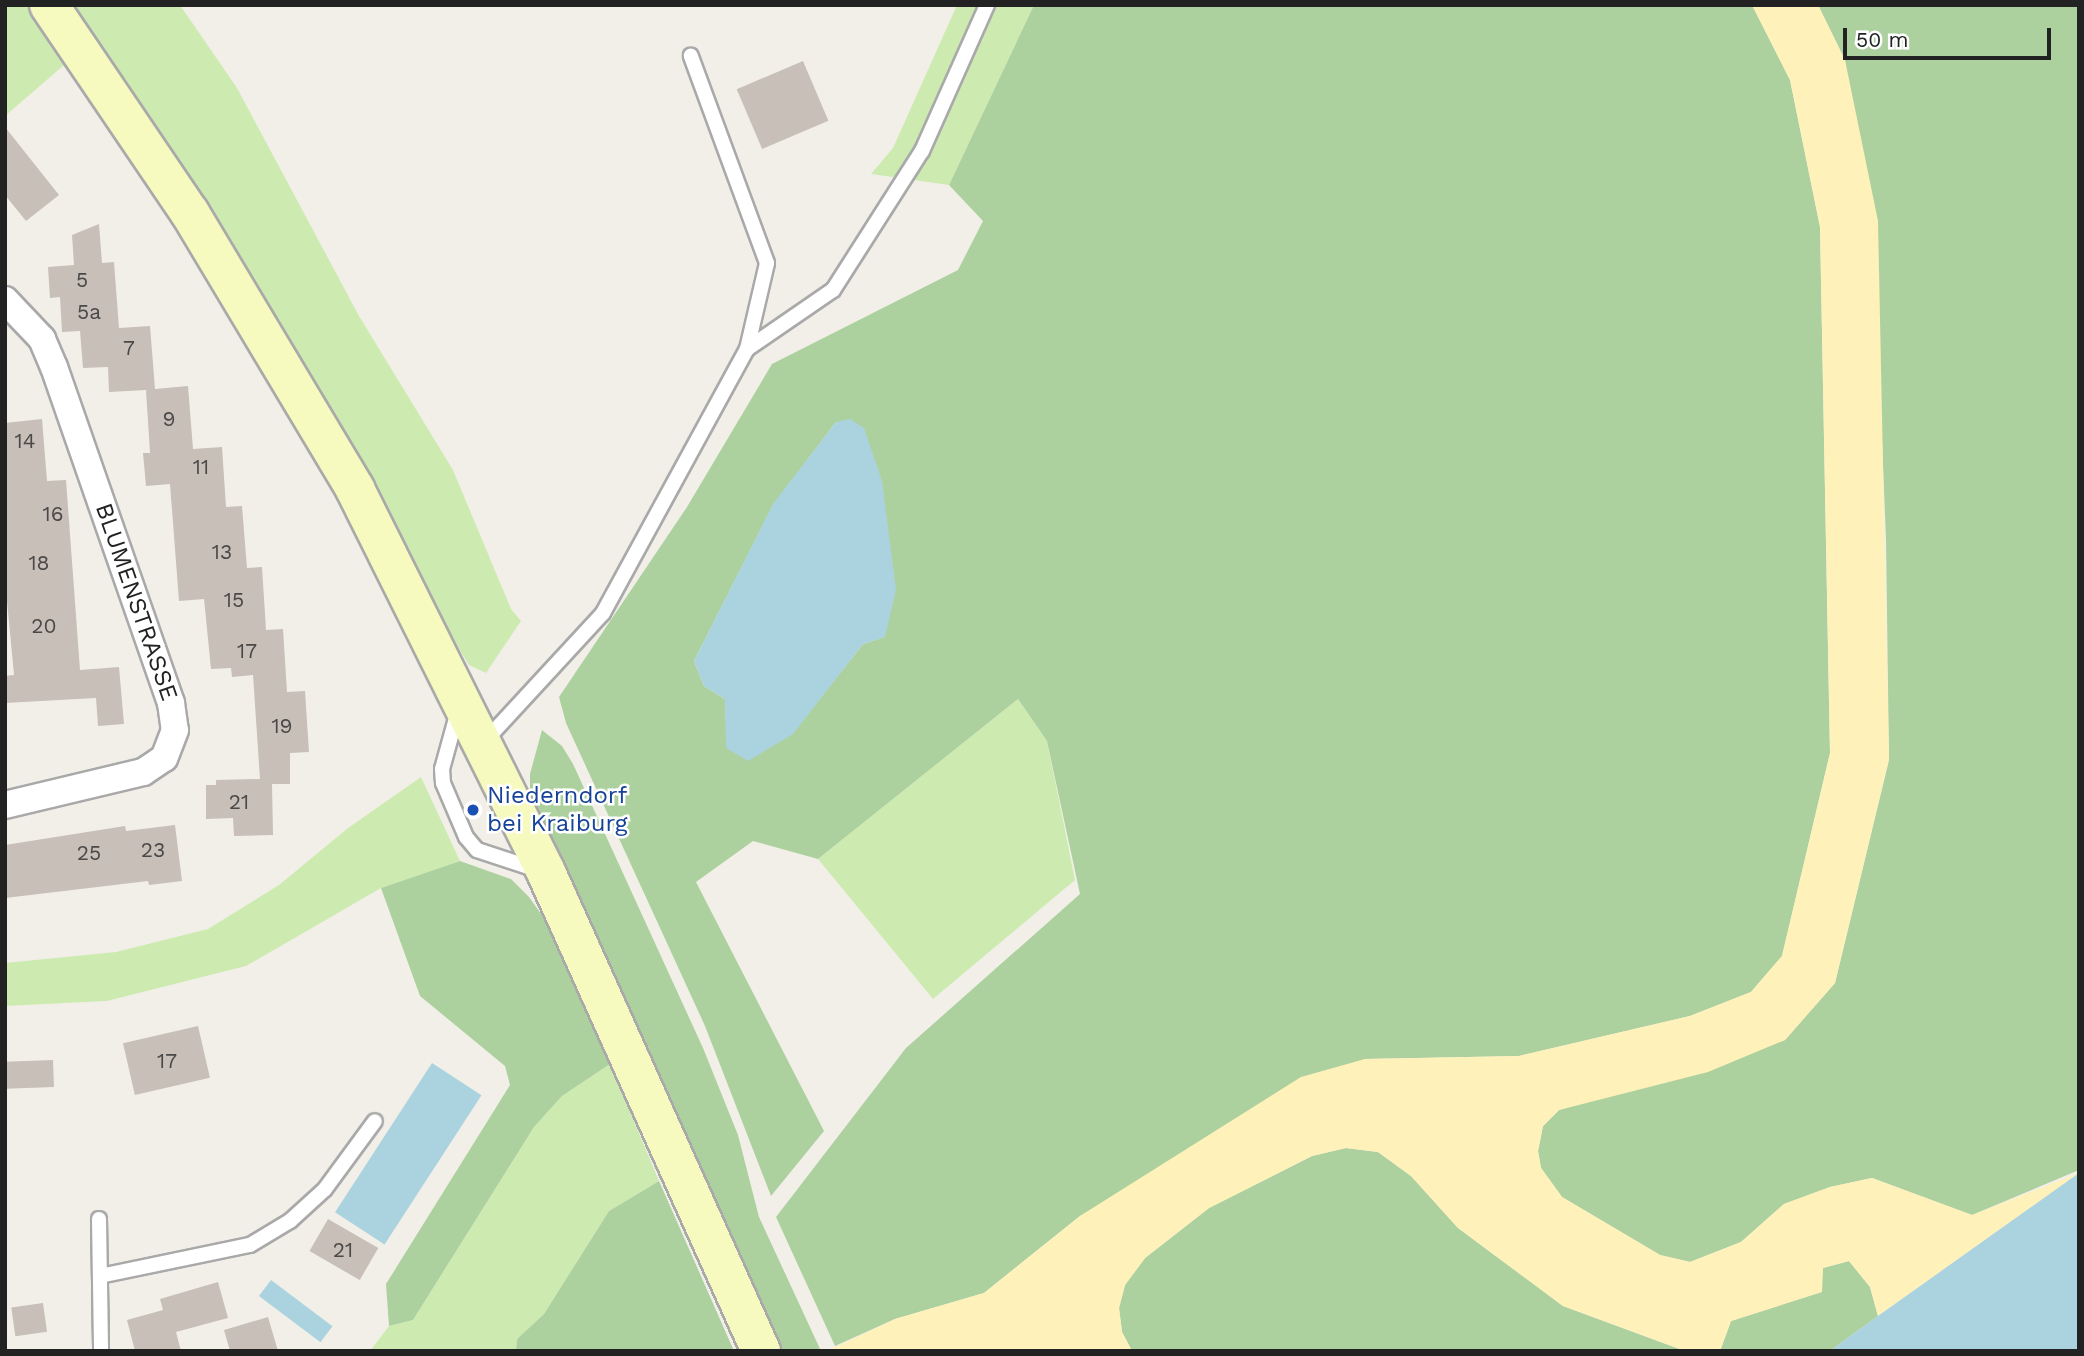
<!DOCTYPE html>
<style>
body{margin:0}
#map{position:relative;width:2084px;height:1356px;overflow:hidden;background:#f2efe9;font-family:"Work Sans",sans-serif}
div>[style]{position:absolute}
.grass>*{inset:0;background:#cdebb0}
.forest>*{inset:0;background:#add19e}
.sand>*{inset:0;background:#fff1ba}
.water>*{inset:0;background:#aad3df;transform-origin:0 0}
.building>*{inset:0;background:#c7bfb8;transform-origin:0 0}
.roads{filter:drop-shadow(2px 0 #a9a9a9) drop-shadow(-2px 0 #a9a9a9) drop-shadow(0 2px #a9a9a9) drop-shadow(0 -2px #a9a9a9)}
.service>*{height:14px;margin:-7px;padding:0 7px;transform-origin:7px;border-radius:7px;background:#fff}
.minor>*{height:26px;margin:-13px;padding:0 13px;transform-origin:13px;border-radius:13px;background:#fff}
.secondary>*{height:38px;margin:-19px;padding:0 19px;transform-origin:19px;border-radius:19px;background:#f7fabf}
.dots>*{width:19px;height:19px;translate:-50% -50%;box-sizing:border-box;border:4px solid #fff;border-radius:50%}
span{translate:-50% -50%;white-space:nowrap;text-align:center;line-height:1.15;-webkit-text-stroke:5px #fff;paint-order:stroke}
.number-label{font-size:21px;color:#4b4948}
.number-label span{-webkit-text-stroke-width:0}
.street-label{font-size:24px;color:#222}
.transit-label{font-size:24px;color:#164399}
.left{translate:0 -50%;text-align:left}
.frame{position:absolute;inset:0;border:7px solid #222;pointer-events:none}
.scale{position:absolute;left:1843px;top:28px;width:208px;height:32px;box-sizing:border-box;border:4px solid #222;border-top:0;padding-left:9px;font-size:21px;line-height:24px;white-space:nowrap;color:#222;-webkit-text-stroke:5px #fff;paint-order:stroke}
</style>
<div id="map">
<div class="grass">
<i style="clip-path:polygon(5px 5px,32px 5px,71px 59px,5px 116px)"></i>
<i style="clip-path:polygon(67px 5px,180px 5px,237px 88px,359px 316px,453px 470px,511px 609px,521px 621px,486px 673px,469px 665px)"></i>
<i style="clip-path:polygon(957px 5px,1034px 5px,949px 185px,871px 174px,893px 148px)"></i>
<i style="clip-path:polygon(1018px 699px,1047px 741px,1075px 880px,933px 999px,818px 859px)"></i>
<i style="clip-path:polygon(421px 777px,460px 861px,381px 888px,246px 966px,107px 1001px,5px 1006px,5px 963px,116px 952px,208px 929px,279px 885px,348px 828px)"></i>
<i style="clip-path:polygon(610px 1064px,659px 1181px,609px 1211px,544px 1314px,517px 1339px,516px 1351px,370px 1351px,389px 1326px,413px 1320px,534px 1127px,562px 1096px)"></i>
</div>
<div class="forest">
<i style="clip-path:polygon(evenodd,1034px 5px,1752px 5px,1790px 80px,1820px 227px,1830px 753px,1782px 956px,1751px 992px,1690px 1016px,1519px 1056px,1365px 1059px,1080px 1216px,984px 1293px,895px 1319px,835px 1346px,776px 1217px,906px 1048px,1080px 894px,1047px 741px,1018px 699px,818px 859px,753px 841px,696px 882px,824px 1131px,771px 1196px,705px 1026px,566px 723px,559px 697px,687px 507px,772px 364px,958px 270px,983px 221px,949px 185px,1034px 5px,836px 422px,884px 637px,863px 644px,792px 734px,727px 748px,725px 699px,704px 686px,694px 661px,773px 505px,836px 422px)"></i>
<i style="clip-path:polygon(1818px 5px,2079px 5px,2079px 1170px,1972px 1215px,1872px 1178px,1830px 1187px,1784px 1204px,1741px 1242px,1690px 1262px,1660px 1255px,1562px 1197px,1541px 1168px,1538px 1151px,1543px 1126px,1559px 1110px,1785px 1040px,1835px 983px,1889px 760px,1886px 540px,1880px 389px,1845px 60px)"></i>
<i style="clip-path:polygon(542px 730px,562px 746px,573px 764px,703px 1048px,738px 1135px,759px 1217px,821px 1351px,780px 1351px,648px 1047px,540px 828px,530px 801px,530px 774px)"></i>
<i style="clip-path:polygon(460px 861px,511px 879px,529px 897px,549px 925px,610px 1064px,562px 1096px,534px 1127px,413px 1320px,389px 1326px,386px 1284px,510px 1085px,505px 1066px,420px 996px,381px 888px)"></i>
<i style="clip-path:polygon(1346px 1148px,1378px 1152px,1411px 1176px,1458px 1228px,1563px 1306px,1685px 1351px,1132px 1351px,1122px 1332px,1119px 1308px,1125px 1285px,1145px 1258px,1209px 1208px,1312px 1156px)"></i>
<i style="clip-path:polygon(659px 1181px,734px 1351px,516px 1351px,517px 1339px,544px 1314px,609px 1211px)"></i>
<i style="clip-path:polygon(1849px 1261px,1870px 1287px,1878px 1316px,1830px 1351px,1720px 1351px,1731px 1321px,1821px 1292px,1823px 1268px)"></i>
</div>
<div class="sand">
<i style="clip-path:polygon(1752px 5px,1818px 5px,1845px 60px,1878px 221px,1889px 759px,1835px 983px,1785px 1040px,1708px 1072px,1559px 1110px,1543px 1126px,1538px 1151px,1541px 1168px,1562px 1197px,1660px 1255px,1690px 1262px,1741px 1242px,1784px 1204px,1830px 1187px,1872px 1178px,1972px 1215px,2079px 1173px,1878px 1316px,1870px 1287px,1849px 1261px,1823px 1268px,1822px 1292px,1731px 1321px,1720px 1351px,1685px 1351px,1563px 1306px,1458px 1228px,1411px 1176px,1378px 1152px,1346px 1148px,1312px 1156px,1209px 1208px,1145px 1258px,1125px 1285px,1119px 1308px,1122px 1332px,1132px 1351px,827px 1351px,895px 1319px,984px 1293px,1080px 1216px,1301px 1077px,1365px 1059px,1519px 1056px,1690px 1016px,1751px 992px,1782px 956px,1830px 753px,1820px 227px,1790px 80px)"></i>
</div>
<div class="water">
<i style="clip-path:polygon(850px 419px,864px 428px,882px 481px,896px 590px,885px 637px,863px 644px,793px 734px,748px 761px,726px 748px,725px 699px,704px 686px,694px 661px,773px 504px,836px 422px)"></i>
<i style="left:432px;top:1063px;width:59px;height:178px;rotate:33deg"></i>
<i style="clip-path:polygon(2079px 1173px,2079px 1351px,1830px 1351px,1878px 1316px)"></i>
<i style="left:271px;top:1280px;width:77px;height:20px;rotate:37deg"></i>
</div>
<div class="building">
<i style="left:803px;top:61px;width:65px;height:72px;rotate:67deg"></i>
<i style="clip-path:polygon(5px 127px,59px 195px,26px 221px,5px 195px)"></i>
<i style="clip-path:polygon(99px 224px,102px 263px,114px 262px,119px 328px,150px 326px,155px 389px,188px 386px,193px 449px,222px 447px,226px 507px,242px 506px,247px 568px,262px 567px,266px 630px,283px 629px,287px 692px,305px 691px,309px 752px,290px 753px,290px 784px,272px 784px,273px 835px,234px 836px,233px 818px,206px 819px,206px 785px,216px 785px,216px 780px,260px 779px,253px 675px,232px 677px,231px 668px,211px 669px,204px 599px,179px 601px,170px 484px,146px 486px,143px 453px,150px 453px,146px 390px,109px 392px,108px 367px,83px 368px,80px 331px,62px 332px,60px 297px,50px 298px,48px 267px,74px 265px,72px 235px)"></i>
<i style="clip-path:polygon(42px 419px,47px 481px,66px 480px,80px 670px,119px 667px,124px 724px,98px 726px,96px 698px,5px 703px,5px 676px,14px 675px,5px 580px,5px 423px)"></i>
<i style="clip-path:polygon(175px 825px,182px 881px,149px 885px,148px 881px,5px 898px,5px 845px,125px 826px,126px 831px)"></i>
<i style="left:198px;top:1026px;width:53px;height:77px;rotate:77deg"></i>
<i style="left:53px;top:1060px;width:27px;height:48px;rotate:88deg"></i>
<i style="left:328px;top:1219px;width:58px;height:37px;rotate:30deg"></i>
<i style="clip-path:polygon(218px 1282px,228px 1318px,176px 1332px,181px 1351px,135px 1351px,127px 1320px,163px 1310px,160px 1299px)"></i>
<i style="left:43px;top:1303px;width:29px;height:32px;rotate:82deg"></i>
<i style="clip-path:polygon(268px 1317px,278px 1351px,230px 1351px,224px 1330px)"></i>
</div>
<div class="roads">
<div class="service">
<i style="left:747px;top:349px;width:104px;rotate:-34.5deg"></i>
<i style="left:833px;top:290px;width:165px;rotate:-57.4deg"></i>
<i style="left:922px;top:151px;width:160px;rotate:-66deg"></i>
<i style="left:458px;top:711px;width:60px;rotate:105.4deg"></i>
<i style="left:442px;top:769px;width:14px;rotate:86deg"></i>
<i style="left:443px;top:783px;width:59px;rotate:66.9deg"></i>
<i style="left:466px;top:837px;width:17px;rotate:50deg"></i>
<i style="left:477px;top:850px;width:64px;rotate:18.2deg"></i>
<i style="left:485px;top:741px;width:174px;rotate:-47.3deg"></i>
<i style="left:603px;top:613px;width:301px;rotate:-61.4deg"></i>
<i style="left:747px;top:349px;width:88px;rotate:-76.9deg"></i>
<i style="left:767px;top:263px;width:221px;rotate:-110.2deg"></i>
<i style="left:99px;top:1219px;width:132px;rotate:89.1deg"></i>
<i style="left:100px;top:1276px;width:153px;rotate:-11.7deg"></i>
<i style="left:250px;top:1245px;width:47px;rotate:-31deg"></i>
<i style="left:290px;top:1221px;width:47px;rotate:-42.4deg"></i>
<i style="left:325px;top:1189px;width:84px;rotate:-53.7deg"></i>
</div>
<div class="minor">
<i style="left:5px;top:300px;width:54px;rotate:46.5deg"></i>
<i style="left:42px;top:339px;width:30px;rotate:67deg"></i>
<i style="left:54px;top:367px;width:356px;rotate:70.8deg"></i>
<i style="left:171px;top:703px;width:27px;rotate:82deg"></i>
<i style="left:175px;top:730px;width:30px;rotate:111deg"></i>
<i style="left:164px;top:758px;width:25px;rotate:146deg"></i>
<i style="left:143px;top:772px;width:142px;rotate:166.6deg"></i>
</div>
<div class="secondary">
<i style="left:49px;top:5px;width:251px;rotate:55.9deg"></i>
<i style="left:190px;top:213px;width:322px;rotate:59.1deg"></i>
<i style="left:355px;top:489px;width:428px;rotate:63.5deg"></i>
<i style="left:546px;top:872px;width:525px;rotate:65.83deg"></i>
</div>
</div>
<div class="dots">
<i style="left:473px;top:810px;background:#1a4fb4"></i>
</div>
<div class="number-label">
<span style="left:82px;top:280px">5</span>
<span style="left:89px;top:312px">5a</span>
<span style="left:129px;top:348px">7</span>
<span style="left:169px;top:419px">9</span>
<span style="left:25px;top:441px">14</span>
<span style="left:201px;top:467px">11</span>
<span style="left:53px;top:514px">16</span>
<span style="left:222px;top:552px">13</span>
<span style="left:39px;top:563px">18</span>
<span style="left:234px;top:600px">15</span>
<span style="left:44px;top:626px">20</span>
<span style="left:247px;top:651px">17</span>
<span style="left:282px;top:726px">19</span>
<span style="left:239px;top:802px">21</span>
<span style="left:153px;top:850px">23</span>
<span style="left:89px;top:853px">25</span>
<span style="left:167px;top:1061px">17</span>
<span style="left:343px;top:1250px">21</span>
</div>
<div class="street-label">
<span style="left:136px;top:602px;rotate:71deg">BLUMENSTRASSE</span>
</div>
<div class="transit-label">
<span class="left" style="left:487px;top:810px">Niederndorf<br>bei Kraiburg</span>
</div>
<div class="frame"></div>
<div class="scale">50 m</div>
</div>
